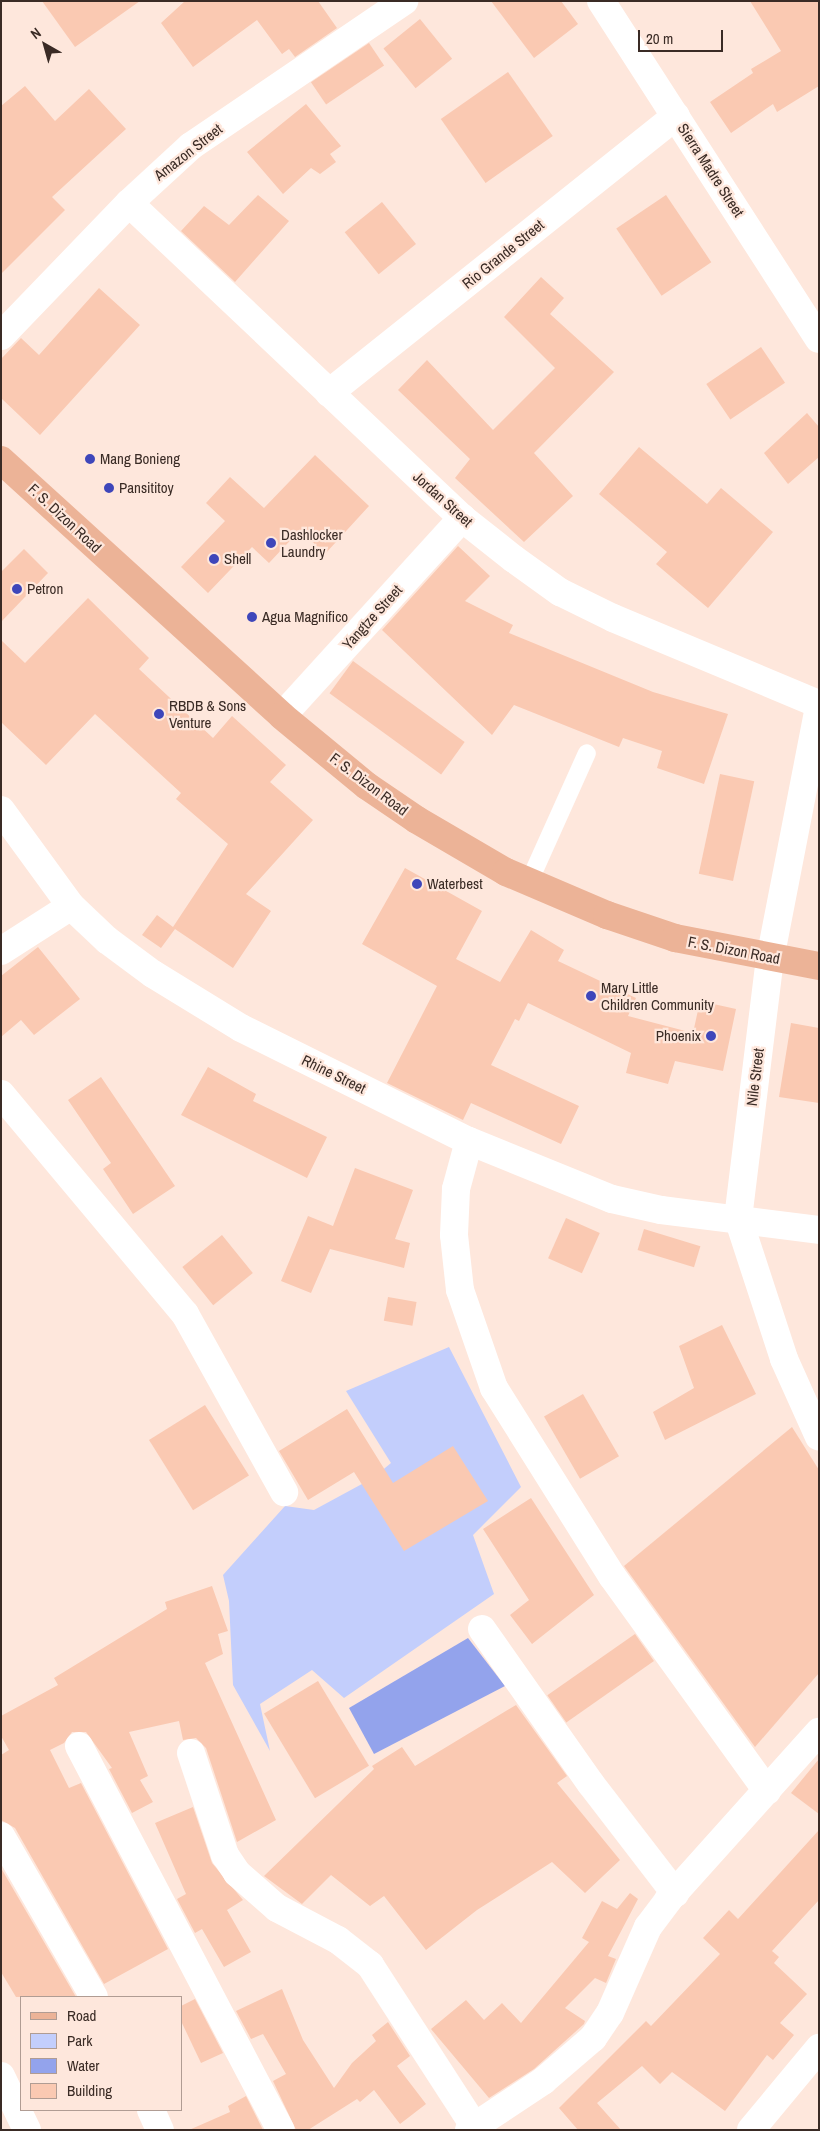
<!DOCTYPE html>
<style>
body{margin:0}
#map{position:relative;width:820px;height:2131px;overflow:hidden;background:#fee7dc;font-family:"Archivo Narrow",sans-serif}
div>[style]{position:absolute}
.green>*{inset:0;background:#c3cefc}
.water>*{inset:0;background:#93a3ec}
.building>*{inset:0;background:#fac9b2;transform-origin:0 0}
.service>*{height:18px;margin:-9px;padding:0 9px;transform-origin:9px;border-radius:9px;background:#fff}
.minor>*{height:28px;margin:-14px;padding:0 14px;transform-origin:14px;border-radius:14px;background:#fff}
.primary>*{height:28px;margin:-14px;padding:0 14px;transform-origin:14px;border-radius:14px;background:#ecb397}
.dots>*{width:14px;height:14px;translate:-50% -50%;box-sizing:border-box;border:2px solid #fee7dc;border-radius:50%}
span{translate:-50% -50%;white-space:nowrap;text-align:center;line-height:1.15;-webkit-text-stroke:4.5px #fee7dc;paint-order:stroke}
.street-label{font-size:15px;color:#3a2b25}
.poi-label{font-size:15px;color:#3a2b25}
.left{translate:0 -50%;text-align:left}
.right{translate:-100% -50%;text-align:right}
.frame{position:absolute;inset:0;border:2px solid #3a2b25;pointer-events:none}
.legend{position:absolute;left:20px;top:1996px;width:162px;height:115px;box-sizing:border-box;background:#fee7dc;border:1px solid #b09c93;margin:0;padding:6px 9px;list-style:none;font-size:15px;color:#3a2b25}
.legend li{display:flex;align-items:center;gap:10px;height:25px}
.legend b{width:25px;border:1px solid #b09c93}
.north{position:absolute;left:20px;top:20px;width:50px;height:50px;-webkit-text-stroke:4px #fee7dc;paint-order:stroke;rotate:322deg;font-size:14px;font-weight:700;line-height:20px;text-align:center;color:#3a2b25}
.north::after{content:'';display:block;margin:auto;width:18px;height:22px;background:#3a2b25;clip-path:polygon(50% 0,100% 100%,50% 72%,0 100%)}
.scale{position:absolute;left:638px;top:30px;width:85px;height:22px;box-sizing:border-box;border:2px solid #3a2b25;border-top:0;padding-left:6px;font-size:15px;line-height:18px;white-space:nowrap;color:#3a2b25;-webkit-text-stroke:4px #fee7dc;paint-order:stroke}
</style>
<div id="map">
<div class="green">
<i style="clip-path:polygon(449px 1347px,521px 1487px,473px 1535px,494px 1594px,344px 1698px,312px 1670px,260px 1704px,270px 1751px,233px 1685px,229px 1601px,223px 1575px,285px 1506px,314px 1510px,373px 1478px,391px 1463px,346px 1391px)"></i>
</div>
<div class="water">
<i style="clip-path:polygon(468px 1638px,505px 1686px,374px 1754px,349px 1708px)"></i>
</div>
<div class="building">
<i style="clip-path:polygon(42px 1px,140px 1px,75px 47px)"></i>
<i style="clip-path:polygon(185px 1px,318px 1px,337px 28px,295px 57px,289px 49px,282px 54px,257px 20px,193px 67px,161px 23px)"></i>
<i style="clip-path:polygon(491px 1px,561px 1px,578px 24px,534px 58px)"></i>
<i style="clip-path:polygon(750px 1px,819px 1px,819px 86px,777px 112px,773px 104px,731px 133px,710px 102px,753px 73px,751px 69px,781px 51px)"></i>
<i style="left:420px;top:19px;width:51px;height:47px;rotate:51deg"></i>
<i style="left:369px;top:43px;width:27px;height:70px;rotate:56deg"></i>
<i style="left:508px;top:72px;width:78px;height:82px;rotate:55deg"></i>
<i style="clip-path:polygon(25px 86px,55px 121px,89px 89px,126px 129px,52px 197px,65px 210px,1px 274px,1px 106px)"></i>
<i style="clip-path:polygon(306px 104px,341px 146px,330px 154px,336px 162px,320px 174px,311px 168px,283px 194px,247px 152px)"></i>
<i style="clip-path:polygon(258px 195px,289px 221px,235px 282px,181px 231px,204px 206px,229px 225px)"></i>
<i style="left:666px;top:195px;width:81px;height:60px;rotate:56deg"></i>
<i style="left:382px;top:202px;width:54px;height:48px;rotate:51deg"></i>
<i style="clip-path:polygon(541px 277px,564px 298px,550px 314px,614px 372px,534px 453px,573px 496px,524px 542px,455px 478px,470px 459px,398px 390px,427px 360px,493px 430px,555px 368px,504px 317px)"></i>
<i style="clip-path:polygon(99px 288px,140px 325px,40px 435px,1px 398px,1px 359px,21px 338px,39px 355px)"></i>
<i style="left:761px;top:347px;width:43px;height:66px;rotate:56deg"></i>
<i style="clip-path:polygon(807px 413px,819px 427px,819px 457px,788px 484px,764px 453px)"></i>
<i style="clip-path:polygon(639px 447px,707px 504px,721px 488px,773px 532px,708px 608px,656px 564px,667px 552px,599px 494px)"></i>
<i style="clip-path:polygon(315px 455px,369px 506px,325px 554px,300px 530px,269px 563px,252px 547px,208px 593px,181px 567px,225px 521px,206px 503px,230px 477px,264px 508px)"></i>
<i style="clip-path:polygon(458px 546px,490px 576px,465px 601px,513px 625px,509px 633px,653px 692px,728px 714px,704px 784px,657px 768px,662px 751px,623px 738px,619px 747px,514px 705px,492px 735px,382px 630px)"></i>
<i style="clip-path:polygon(24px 549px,48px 573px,1px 622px,1px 572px)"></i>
<i style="clip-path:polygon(88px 598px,149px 658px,139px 669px,213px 738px,232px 716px,286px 765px,270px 782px,313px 820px,246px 894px,271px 911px,233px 968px,175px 929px,161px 948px,142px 935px,157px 915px,173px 927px,228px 844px,176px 799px,181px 793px,95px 714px,46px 765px,1px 722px,1px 640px,25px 663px)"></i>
<i style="left:353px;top:661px;width:138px;height:40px;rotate:36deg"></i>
<i style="left:720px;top:774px;width:35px;height:102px;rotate:12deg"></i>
<i style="clip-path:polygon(405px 868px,482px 911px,456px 959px,500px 982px,531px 930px,564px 950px,558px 961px,636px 998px,628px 1016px,693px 1033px,700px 1001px,736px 1009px,723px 1071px,675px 1061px,668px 1084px,626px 1073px,631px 1053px,528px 1003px,519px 1021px,515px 1019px,491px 1065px,579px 1106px,561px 1144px,471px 1103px,463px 1120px,387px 1083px,437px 986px,362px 944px)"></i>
<i style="clip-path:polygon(38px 947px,80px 999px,34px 1035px,21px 1020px,1px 1037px,1px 976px)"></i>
<i style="clip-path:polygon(791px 1023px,819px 1028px,819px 1103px,779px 1097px)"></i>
<i style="clip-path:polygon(208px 1067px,256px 1094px,253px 1101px,327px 1137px,307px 1178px,181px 1115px)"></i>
<i style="clip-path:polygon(101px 1077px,175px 1186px,133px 1214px,103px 1169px,111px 1163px,68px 1100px)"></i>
<i style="clip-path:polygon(355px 1168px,413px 1190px,395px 1239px,410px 1243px,404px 1268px,330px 1249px,311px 1293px,281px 1281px,308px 1216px,333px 1226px)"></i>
<i style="left:566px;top:1218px;width:37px;height:44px;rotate:24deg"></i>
<i style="left:644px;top:1229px;width:59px;height:22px;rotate:17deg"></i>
<i style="left:222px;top:1235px;width:49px;height:51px;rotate:51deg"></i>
<i style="left:388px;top:1297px;width:29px;height:24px;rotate:10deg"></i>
<i style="clip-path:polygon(722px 1325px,756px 1394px,665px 1440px,653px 1412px,694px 1388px,679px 1346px)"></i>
<i style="left:583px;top:1394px;width:72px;height:45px;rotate:60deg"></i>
<i style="left:205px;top:1405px;width:83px;height:66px;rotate:58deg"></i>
<i style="clip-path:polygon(347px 1409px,393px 1483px,453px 1446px,488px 1501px,404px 1551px,354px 1472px,308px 1500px,279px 1451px)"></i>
<i style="clip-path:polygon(792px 1427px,819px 1470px,819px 1673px,755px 1747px,624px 1566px)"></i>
<i style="clip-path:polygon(531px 1498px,594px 1595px,532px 1644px,510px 1615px,529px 1600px,483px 1529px)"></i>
<i style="clip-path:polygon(212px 1586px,228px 1631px,218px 1634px,223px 1654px,205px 1663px,276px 1820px,237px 1842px,206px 1748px,196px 1738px,183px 1740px,179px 1721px,129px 1732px,148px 1776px,140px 1780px,153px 1802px,132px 1813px,109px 1769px,112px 1768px,86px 1732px,72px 1732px,64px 1743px,50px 1750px,69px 1788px,81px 1783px,168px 1949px,104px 1984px,15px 1828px,1px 1820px,1px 1755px,9px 1750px,1px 1736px,1px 1716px,58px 1685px,54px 1678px,167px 1609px,165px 1602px)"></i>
<i style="left:635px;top:1634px;width:33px;height:107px;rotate:55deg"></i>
<i style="left:318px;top:1681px;width:99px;height:63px;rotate:59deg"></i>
<i style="clip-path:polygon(516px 1705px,567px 1776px,557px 1783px,620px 1860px,585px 1893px,552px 1862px,477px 1910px,426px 1950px,384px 1896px,370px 1906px,331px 1875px,302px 1904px,264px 1876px,374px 1769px,372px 1766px,402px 1747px,415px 1766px)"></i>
<i style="clip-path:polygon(819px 1759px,819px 1814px,791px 1793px)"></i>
<i style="clip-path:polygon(193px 1807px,212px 1863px,243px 1900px,227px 1910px,251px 1952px,224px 1967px,202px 1929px,195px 1933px,177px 1899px,186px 1894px,155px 1823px)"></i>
<i style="clip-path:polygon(819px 1830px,819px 1900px,772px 1951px,779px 1957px,774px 1963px,807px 1994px,780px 2023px,794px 2035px,773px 2060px,767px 2055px,725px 2111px,672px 2072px,660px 2084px,642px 2066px,597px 2103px,621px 2130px,578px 2130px,559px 2108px,646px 2021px,651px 2026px,720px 1954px,703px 1938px,729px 1910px,738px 1919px)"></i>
<i style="clip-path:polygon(1px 1868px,76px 1997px,16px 1997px,1px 1972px)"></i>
<i style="clip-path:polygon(630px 1893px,638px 1899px,608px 1956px,616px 1959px,606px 1983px,595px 1978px,565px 2008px,585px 2021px,584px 2024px,534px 2069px,489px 2098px,431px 2029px,466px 2000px,484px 2020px,502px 2003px,521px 2023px,589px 1942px,582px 1938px,602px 1901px,617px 1909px)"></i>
<i style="clip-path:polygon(282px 1989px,303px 2040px,334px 2088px,352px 2063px,376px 2041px,372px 2035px,388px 2022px,410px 2056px,397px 2066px,426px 2104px,400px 2124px,374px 2090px,360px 2102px,357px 2099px,308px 2130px,296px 2130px,273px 2081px,286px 2074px,263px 2034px,251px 2039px,236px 2011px)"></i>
<i style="clip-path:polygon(195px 1999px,223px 2053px,201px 2063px,181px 2021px,181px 2006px)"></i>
<i style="clip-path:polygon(246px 2096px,263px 2130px,189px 2130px,230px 2112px,228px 2106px)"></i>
</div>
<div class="service">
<i style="left:529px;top:882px;width:141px;rotate:-65.8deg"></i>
</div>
<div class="minor">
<i style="left:601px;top:1px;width:402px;rotate:57.2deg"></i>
<i style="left:129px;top:203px;width:458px;rotate:43.4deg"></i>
<i style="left:462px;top:518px;width:66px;rotate:38.3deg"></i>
<i style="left:514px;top:559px;width:57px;rotate:35.7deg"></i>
<i style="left:560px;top:592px;width:59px;rotate:26.1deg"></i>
<i style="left:613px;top:618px;width:223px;rotate:22.7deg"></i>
<i style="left:1px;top:336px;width:185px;rotate:-46.1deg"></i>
<i style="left:129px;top:203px;width:84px;rotate:-42.6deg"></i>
<i style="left:191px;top:146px;width:258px;rotate:-34.2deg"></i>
<i style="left:329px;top:393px;width:444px;rotate:-38.6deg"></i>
<i style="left:819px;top:707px;width:256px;rotate:101deg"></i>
<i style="left:770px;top:958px;width:262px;rotate:97deg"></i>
<i style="left:738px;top:1218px;width:148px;rotate:71.9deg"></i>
<i style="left:784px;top:1359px;width:85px;rotate:65.8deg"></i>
<i style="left:282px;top:716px;width:268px;rotate:-47.7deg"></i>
<i style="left:1px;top:810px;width:119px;rotate:53.9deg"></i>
<i style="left:71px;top:906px;width:50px;rotate:43.4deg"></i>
<i style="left:107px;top:940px;width:57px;rotate:36.5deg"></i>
<i style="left:153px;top:974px;width:103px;rotate:31.5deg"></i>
<i style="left:241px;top:1028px;width:254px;rotate:26.4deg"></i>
<i style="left:469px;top:1141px;width:154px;rotate:22.1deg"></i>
<i style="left:612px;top:1199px;width:50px;rotate:12.7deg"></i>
<i style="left:661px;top:1210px;width:159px;rotate:7.2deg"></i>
<i style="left:1px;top:951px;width:83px;rotate:-32.7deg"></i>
<i style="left:1px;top:1094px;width:287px;rotate:50.1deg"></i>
<i style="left:185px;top:1314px;width:204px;rotate:60.9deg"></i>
<i style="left:469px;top:1141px;width:50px;rotate:105.2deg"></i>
<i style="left:456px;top:1189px;width:46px;rotate:92.5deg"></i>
<i style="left:454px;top:1235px;width:55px;rotate:83.8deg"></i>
<i style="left:460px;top:1290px;width:104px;rotate:70.9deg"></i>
<i style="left:494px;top:1388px;width:222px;rotate:57.9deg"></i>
<i style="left:612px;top:1576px;width:265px;rotate:54.2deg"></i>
<i style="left:482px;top:1629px;width:189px;rotate:54.9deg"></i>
<i style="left:591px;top:1784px;width:138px;rotate:52.4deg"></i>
<i style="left:79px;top:1746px;width:434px;rotate:62.3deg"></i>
<i style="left:191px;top:1753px;width:108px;rotate:71.6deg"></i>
<i style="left:225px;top:1855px;width:22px;rotate:56deg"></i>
<i style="left:237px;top:1873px;width:53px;rotate:41.2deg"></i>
<i style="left:277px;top:1908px;width:69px;rotate:27.7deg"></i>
<i style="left:338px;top:1940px;width:41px;rotate:38deg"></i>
<i style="left:370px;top:1965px;width:193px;rotate:57.1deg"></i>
<i style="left:1px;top:1836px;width:186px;rotate:60deg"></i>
<i style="left:1px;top:2076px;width:60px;rotate:64.3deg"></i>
<i style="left:151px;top:2110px;width:22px;rotate:66deg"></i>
<i style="left:469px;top:2130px;width:89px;rotate:-33.5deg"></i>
<i style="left:543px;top:2081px;width:66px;rotate:-40.7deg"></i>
<i style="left:593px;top:2038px;width:30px;rotate:-56deg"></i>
<i style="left:610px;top:2013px;width:94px;rotate:-66.2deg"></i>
<i style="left:648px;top:1927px;width:34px;rotate:-53deg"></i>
<i style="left:668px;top:1900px;width:226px;rotate:-48.1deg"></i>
<i style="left:751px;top:2130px;width:107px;rotate:-50.3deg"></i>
</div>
<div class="primary">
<i style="left:1px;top:460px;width:380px;rotate:42.3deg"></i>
<i style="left:282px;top:716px;width:110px;rotate:39.5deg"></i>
<i style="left:367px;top:786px;width:60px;rotate:34.2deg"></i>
<i style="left:417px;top:820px;width:103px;rotate:30.3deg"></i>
<i style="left:506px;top:872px;width:110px;rotate:23.1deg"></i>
<i style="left:607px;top:915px;width:72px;rotate:18.7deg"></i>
<i style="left:675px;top:938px;width:147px;rotate:11deg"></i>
</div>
<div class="dots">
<i style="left:90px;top:459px;background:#3e46ba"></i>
<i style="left:109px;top:488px;background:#3e46ba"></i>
<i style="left:271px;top:543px;background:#3e46ba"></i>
<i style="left:214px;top:559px;background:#3e46ba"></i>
<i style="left:17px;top:589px;background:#3e46ba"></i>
<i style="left:252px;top:617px;background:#3e46ba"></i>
<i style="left:159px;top:714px;background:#3e46ba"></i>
<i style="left:417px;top:884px;background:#3e46ba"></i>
<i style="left:591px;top:996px;background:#3e46ba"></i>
<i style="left:711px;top:1036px;background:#3e46ba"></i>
</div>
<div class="street-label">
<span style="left:188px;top:152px;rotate:-38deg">Amazon Street</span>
<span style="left:711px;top:170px;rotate:57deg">Sierra Madre Street</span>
<span style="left:503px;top:254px;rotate:-39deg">Rio Grande Street</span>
<span style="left:443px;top:499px;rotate:42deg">Jordan Street</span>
<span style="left:65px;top:518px;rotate:43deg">F. S. Dizon Road</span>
<span style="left:372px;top:617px;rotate:-48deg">Yangtze Street</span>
<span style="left:369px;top:784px;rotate:37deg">F. S. Dizon Road</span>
<span style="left:734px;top:950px;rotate:11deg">F. S. Dizon Road</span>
<span style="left:334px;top:1074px;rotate:26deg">Rhine Street</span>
<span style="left:755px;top:1077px;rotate:-83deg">Nile Street</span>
</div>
<div class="poi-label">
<span class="left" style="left:100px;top:459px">Mang Bonieng</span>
<span class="left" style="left:119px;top:488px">Pansititoy</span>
<span class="left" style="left:281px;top:543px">Dashlocker<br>Laundry</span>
<span class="left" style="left:224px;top:559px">Shell</span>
<span class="left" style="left:27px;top:589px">Petron</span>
<span class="left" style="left:262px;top:617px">Agua Magnifico</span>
<span class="left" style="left:169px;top:714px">RBDB &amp; Sons<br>Venture</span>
<span class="left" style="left:427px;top:884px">Waterbest</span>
<span class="left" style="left:601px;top:996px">Mary Little<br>Children Community</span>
<span class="right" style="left:701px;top:1036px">Phoenix</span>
</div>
<div class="frame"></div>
<ul class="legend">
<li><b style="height:6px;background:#ecb397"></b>Road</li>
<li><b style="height:14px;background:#c3cefc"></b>Park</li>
<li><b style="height:14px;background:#93a3ec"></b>Water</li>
<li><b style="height:14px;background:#fac9b2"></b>Building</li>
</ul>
<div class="north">N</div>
<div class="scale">20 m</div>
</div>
